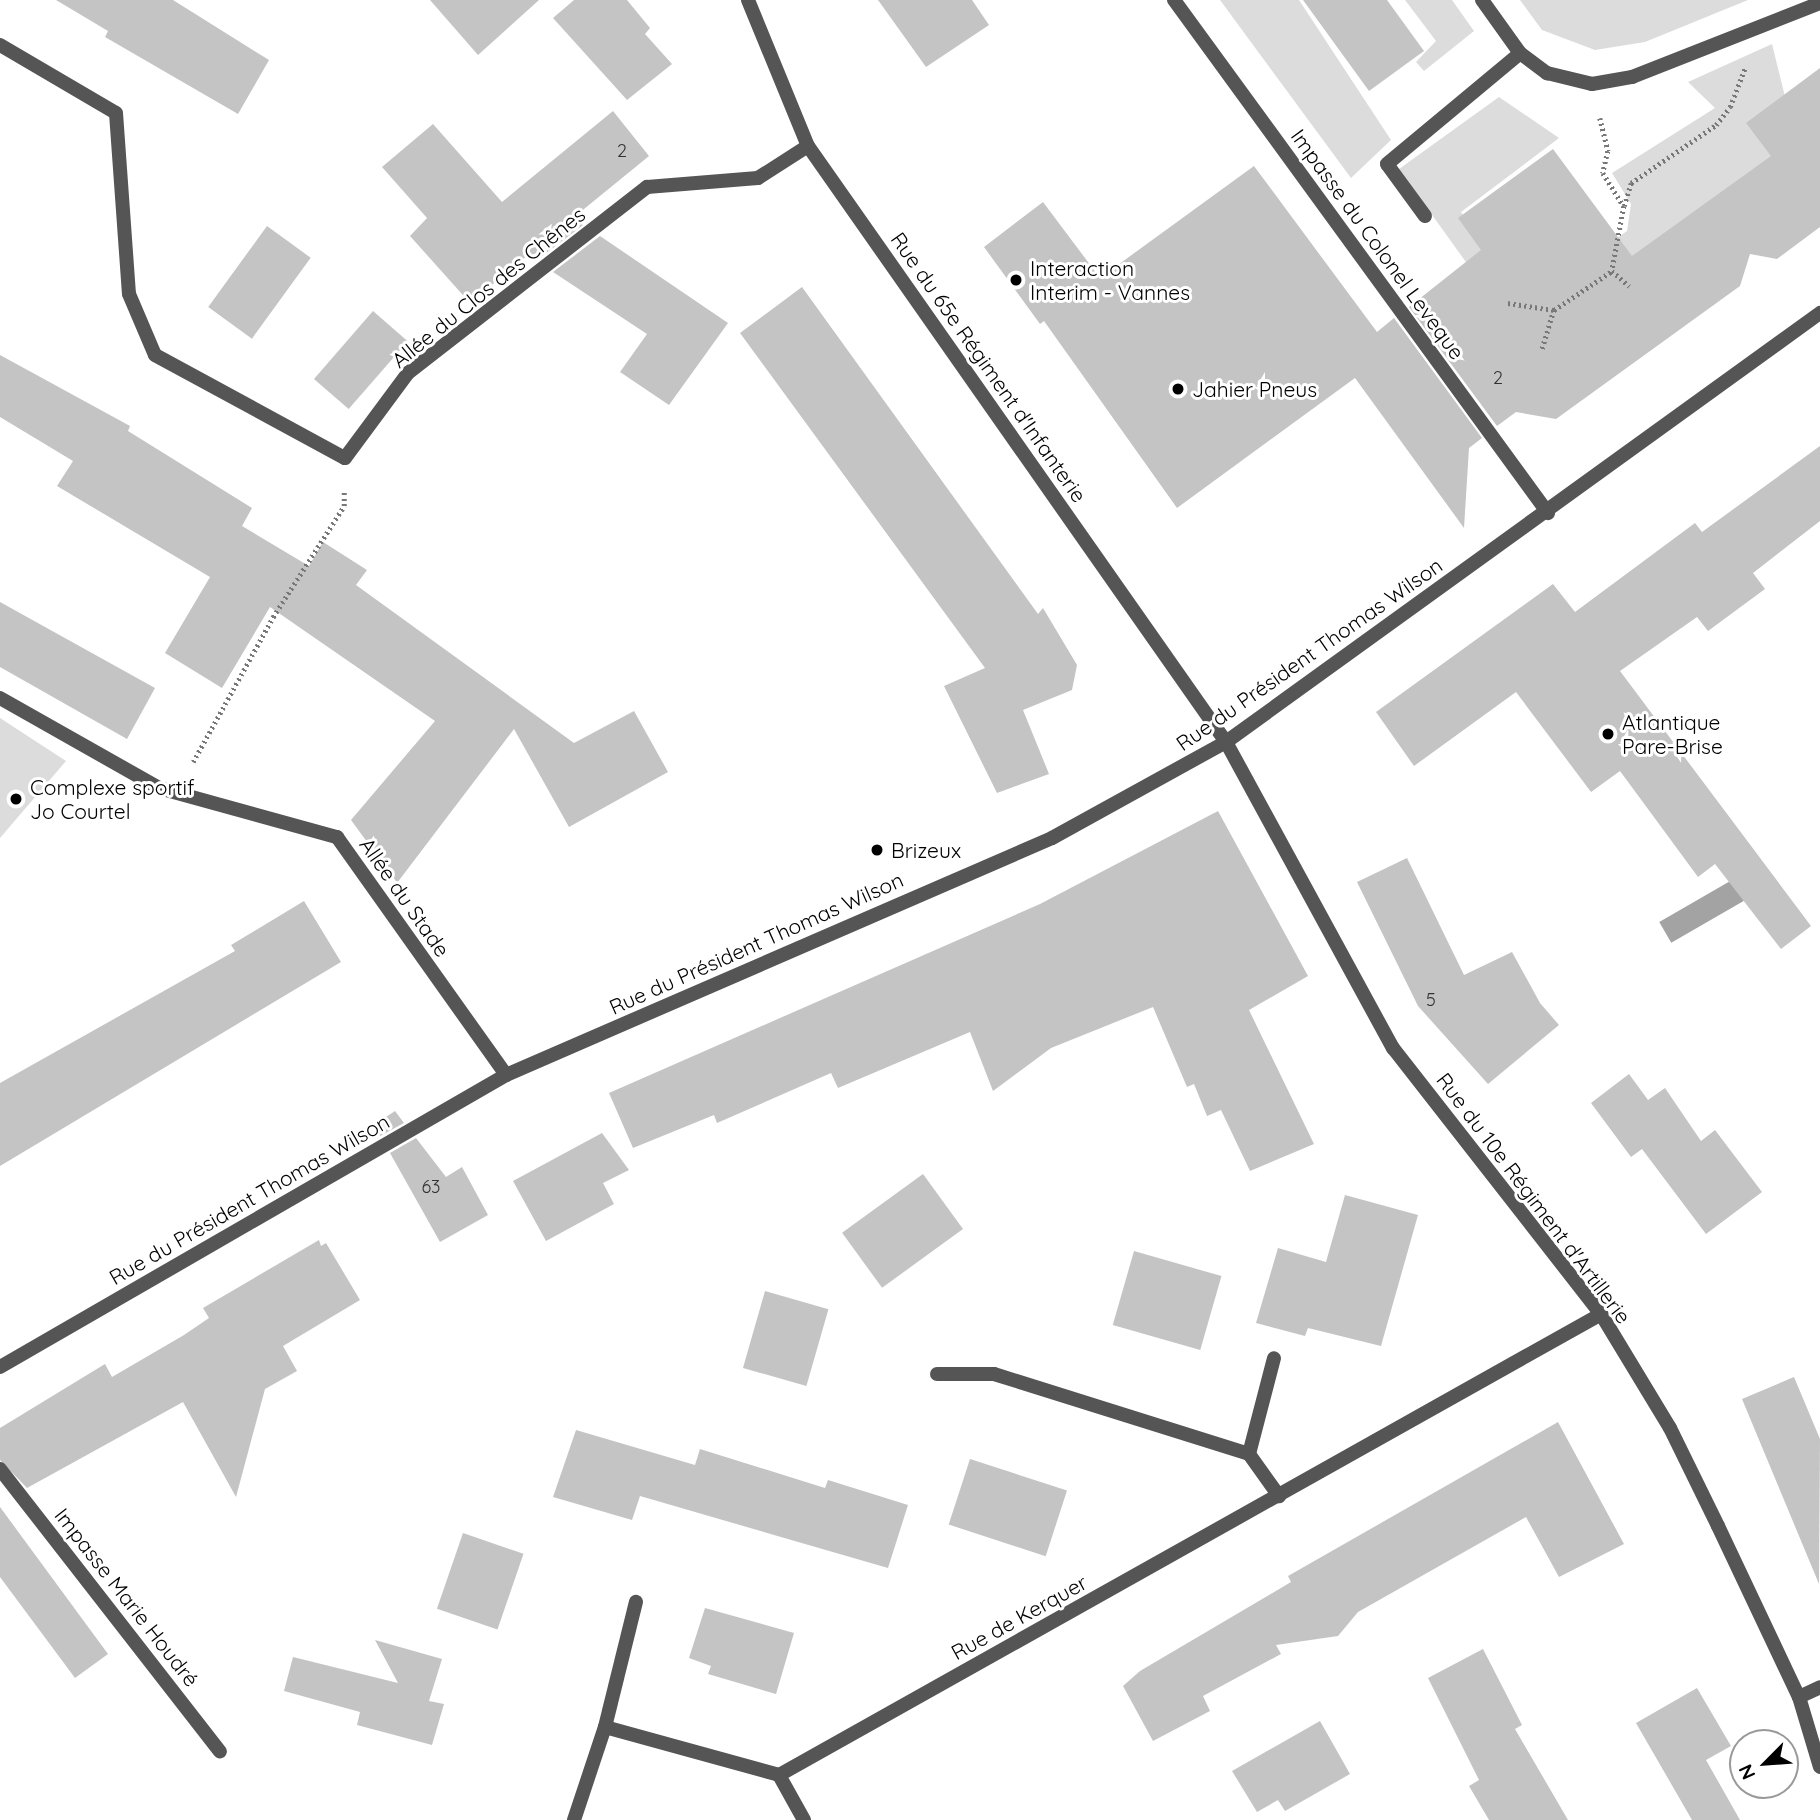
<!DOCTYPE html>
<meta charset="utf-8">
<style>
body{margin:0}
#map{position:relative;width:1820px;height:1820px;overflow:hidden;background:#fff;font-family:Quicksand,sans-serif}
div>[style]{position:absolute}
.green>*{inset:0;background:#dcdcdc}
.water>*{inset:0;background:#a3a3a3;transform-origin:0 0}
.building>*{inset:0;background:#c4c4c4;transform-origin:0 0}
.path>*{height:4.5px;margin-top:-2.25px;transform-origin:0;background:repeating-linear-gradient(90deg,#777 0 2px,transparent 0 5.5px)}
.service>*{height:14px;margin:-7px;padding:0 7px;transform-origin:7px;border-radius:7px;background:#555}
.minor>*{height:14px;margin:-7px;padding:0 7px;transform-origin:7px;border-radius:7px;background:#555}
.tertiary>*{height:14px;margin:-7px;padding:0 7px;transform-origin:7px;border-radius:7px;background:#555}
.dots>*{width:19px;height:19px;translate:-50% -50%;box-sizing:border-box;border:4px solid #fff;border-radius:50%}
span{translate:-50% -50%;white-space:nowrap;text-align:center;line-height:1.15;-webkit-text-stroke:6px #fff;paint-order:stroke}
.number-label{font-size:18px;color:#313131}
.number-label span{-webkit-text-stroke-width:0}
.street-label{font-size:21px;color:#000}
.poi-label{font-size:21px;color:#000}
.left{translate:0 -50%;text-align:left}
.north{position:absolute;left:1729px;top:1729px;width:70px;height:70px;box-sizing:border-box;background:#fff;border:2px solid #999;border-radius:50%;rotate:245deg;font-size:19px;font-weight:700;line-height:28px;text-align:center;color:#000}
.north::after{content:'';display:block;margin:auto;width:24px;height:32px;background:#000;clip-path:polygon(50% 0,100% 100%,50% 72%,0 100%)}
</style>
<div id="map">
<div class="green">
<i style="clip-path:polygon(1220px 0,1299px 0,1391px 140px,1351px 178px)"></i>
<i style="clip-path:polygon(1405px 0,1452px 0,1474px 31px,1424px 71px,1416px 62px,1436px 41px)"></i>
<i style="clip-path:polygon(1520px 0,1748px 0,1645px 42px,1595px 50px,1542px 30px)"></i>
<i style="clip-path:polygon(1772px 44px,1791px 121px,1782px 165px,1664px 256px,1529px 301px,1627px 231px,1631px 204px,1612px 173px,1715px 108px,1688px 82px)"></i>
<i style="clip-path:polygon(1499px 97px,1559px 138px,1461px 212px,1498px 265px,1476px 276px,1399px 169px)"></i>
<i style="clip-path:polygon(0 718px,66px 761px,0 838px)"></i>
</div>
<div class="water">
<i style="left:1732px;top:880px;width:24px;height:84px;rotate:60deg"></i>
</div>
<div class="building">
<i style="clip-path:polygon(56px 0,173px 0,269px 60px,238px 114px,105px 37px,108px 31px)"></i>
<i style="clip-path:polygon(430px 0,539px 0,478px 55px)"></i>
<i style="clip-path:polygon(574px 0,627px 0,650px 28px,645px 34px,672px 64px,627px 100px,553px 18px)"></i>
<i style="clip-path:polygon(878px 0,972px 0,989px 25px,926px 67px)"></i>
<i style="clip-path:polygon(1303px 0,1387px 0,1424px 51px,1369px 91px)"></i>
<i style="clip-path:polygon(1820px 68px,1820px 227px,1777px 259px,1750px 254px,1740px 286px,1556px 419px,1516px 412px,1497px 426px,1409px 307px,1481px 250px,1458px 218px,1553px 149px,1632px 256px,1771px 156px,1746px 123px)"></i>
<i style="clip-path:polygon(613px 111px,649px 156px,573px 218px,583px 225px,536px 261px,528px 255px,470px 303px,410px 236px,427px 218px,382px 167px,433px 124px,502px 202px)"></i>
<i style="clip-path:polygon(1254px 166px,1377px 332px,1394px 318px,1482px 438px,1469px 448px,1464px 528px,1355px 378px,1177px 508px,1044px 321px,1040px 324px,984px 247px,1043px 202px,1100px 278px)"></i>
<i style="left:267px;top:226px;width:54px;height:100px;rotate:36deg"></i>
<i style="clip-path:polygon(600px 236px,728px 323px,669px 405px,620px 372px,647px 334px,553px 272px)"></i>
<i style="clip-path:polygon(802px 287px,1038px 614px,1043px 608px,1077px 665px,1072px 690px,1023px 710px,1049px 774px,997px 793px,944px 686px,985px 668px,740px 333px)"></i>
<i style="left:373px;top:311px;width:46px;height:90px;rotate:41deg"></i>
<i style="clip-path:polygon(0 355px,130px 426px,128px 431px,252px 508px,242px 526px,309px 566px,323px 542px,367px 570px,356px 585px,574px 743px,634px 711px,668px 772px,569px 827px,514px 729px,397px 883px,351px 820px,435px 721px,270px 607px,222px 688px,165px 653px,210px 577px,57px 486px,73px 461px,0 417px)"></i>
<i style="clip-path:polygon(1820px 446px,1820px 521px,1753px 573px,1765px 589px,1708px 631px,1697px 617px,1620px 671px,1811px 926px,1781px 949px,1715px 864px,1698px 877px,1620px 771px,1591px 792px,1516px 692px,1414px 766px,1376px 712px,1553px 584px,1575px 612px,1695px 523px,1702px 532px)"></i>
<i style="clip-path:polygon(0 602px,155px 688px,127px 739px,0 667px)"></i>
<i style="clip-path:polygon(1218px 811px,1308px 976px,1249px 1010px,1314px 1144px,1250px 1171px,1221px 1110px,1207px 1116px,1194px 1084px,1187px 1087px,1153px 1007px,1051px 1048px,993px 1091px,970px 1032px,838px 1088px,831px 1073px,717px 1123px,714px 1115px,633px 1148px,609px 1093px,1040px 904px)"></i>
<i style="clip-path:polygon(1407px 858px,1464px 975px,1512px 952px,1540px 1003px,1559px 1025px,1488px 1084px,1418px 1006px,1357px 882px)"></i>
<i style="clip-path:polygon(304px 901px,341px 962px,0 1166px,0 1083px,235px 951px,231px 945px)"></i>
<i style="clip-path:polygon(1629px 1074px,1648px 1100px,1665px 1088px,1701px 1141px,1715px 1130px,1762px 1192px,1706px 1234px,1642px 1149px,1631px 1157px,1591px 1103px)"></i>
<i style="clip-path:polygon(395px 1111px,404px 1123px,380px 1136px,374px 1125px)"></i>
<i style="clip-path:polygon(602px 1133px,629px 1170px,603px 1183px,614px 1204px,546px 1241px,513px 1181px)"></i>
<i style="clip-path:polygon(416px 1138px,446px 1177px,462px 1167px,488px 1215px,440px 1242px,390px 1153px)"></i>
<i style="left:923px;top:1174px;width:68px;height:100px;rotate:54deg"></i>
<i style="clip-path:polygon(1345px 1195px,1418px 1215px,1381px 1346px,1308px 1328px,1305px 1336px,1256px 1323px,1278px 1248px,1326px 1262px)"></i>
<i style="clip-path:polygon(319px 1240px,321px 1246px,326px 1243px,360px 1300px,283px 1346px,297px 1371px,265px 1389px,236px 1497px,183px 1402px,27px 1488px,0 1460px,0 1428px,105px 1364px,112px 1377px,184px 1335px,209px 1318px,203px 1308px)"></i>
<i style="left:1134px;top:1251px;width:91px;height:77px;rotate:16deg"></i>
<i style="left:765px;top:1291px;width:66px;height:80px;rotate:16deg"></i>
<i style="clip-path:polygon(1794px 1377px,1820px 1439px,1819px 1584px,1742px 1399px)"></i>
<i style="clip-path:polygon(1558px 1422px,1624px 1544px,1559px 1577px,1526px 1517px,1358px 1612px,1338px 1636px,1276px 1645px,1281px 1654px,1203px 1696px,1210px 1711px,1153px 1741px,1123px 1686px,1140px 1671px,1291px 1582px,1288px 1576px)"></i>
<i style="clip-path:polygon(576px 1430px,695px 1465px,700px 1449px,825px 1488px,828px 1480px,908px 1505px,888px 1568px,640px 1496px,632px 1520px,553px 1497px)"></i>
<i style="left:970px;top:1459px;width:102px;height:69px;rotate:18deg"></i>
<i style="clip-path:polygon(0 1507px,108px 1654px,75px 1678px,0 1577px)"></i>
<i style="left:463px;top:1533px;width:64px;height:80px;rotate:19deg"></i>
<i style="clip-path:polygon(705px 1608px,794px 1633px,776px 1694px,708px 1674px,711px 1666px,689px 1658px)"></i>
<i style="clip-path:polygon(375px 1640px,442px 1659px,429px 1701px,444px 1704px,432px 1745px,357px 1725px,360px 1712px,284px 1691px,293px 1657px,398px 1683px)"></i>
<i style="clip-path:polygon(1483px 1649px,1522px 1725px,1515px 1729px,1568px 1820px,1489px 1820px,1469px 1786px,1479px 1780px,1428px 1678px)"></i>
<i style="clip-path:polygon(1697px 1688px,1731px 1746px,1706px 1760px,1740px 1820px,1692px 1820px,1636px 1723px)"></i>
<i style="clip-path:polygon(1320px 1721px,1350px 1774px,1285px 1811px,1278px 1800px,1257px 1812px,1232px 1771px)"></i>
</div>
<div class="path">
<i style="left:1600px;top:118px;width:34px;rotate:76deg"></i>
<i style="left:1608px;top:151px;width:23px;rotate:103deg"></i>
<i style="left:1603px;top:173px;width:39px;rotate:58deg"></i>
<i style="left:1624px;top:206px;width:66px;rotate:100.5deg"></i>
<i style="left:1612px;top:271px;width:23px;rotate:41deg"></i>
<i style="left:1624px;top:206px;width:24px;rotate:-73deg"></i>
<i style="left:1631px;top:183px;width:103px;rotate:-34.3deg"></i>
<i style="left:1716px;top:125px;width:23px;rotate:-52deg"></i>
<i style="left:1730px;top:107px;width:42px;rotate:-69deg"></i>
<i style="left:1508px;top:303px;width:47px;rotate:8.7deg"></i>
<i style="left:1554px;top:310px;width:42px;rotate:106.7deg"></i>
<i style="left:1554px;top:310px;width:70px;rotate:-33.9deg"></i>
<i style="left:193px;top:762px;width:166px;rotate:-61.1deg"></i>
<i style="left:273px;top:617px;width:132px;rotate:-57.4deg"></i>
<i style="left:344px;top:506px;width:16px;rotate:-90deg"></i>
</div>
<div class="service">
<i style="left:1482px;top:0;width:65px;rotate:54.4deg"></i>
<i style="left:1520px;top:53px;width:34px;rotate:37deg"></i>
<i style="left:1547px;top:73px;width:46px;rotate:13.7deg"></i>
<i style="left:1592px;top:84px;width:41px;rotate:-9.9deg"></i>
<i style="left:1632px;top:77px;width:202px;rotate:-21.5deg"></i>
<i style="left:1425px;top:216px;width:64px;rotate:-126.2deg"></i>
<i style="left:1387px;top:164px;width:173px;rotate:-39.8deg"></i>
<i style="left:1249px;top:1454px;width:99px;rotate:-75.4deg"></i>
<i style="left:0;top:1469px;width:358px;rotate:52.1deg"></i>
</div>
<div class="minor">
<i style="left:748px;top:0;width:158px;rotate:67.7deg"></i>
<i style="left:808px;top:146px;width:728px;rotate:54.96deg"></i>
<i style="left:1226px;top:742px;width:349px;rotate:61.4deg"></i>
<i style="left:1393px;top:1048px;width:338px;rotate:52deg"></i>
<i style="left:1601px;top:1314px;width:133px;rotate:58.8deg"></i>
<i style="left:1670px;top:1428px;width:109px;rotate:63.9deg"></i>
<i style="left:1718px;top:1526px;width:189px;rotate:64.7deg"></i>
<i style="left:1799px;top:1697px;width:73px;rotate:73.3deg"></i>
<i style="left:1174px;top:0;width:635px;rotate:53.91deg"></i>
<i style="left:0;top:45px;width:134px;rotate:30.4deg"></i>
<i style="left:116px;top:113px;width:181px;rotate:85.9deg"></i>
<i style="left:129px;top:294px;width:66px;rotate:66.9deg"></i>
<i style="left:155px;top:355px;width:216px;rotate:28.5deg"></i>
<i style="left:345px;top:458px;width:106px;rotate:-53.5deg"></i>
<i style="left:408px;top:373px;width:303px;rotate:-37.9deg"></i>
<i style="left:647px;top:187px;width:111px;rotate:-4.6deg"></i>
<i style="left:758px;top:178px;width:59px;rotate:-32.6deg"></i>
<i style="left:0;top:698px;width:183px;rotate:29.5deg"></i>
<i style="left:159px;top:788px;width:185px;rotate:15.4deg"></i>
<i style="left:337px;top:837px;width:292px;rotate:54.6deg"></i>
<i style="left:937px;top:1374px;width:57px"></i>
<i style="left:994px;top:1374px;width:267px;rotate:17.4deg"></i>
<i style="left:1249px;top:1454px;width:52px;rotate:54.5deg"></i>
<i style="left:1799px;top:1697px;width:23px;rotate:-25deg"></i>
<i style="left:605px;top:1727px;width:180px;rotate:15.4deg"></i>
<i style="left:574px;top:1820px;width:98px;rotate:-71.6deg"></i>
<i style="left:605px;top:1727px;width:129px;rotate:-76.1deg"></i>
<i style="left:804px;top:1820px;width:51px;rotate:-119.1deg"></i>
<i style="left:779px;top:1775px;width:942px;rotate:-29.28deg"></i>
</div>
<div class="tertiary">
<i style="left:0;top:1367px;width:584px;rotate:-29.99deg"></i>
<i style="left:506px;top:1075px;width:595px;rotate:-23.46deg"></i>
<i style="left:1052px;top:838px;width:199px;rotate:-28.9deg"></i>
<i style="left:1226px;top:742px;width:733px;rotate:-35.84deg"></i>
</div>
<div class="dots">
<i style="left:1016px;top:280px;background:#000"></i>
<i style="left:1178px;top:389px;background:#000"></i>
<i style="left:1608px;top:734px;background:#000"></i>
<i style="left:16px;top:799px;background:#000"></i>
<i style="left:877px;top:850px;background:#000"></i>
</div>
<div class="number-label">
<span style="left:622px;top:151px">2</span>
<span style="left:1498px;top:378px">2</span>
<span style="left:1431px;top:1000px">5</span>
<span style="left:431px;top:1187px">63</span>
</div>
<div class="street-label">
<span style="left:1378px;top:244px;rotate:54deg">Impasse du Colonel Leveque</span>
<span style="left:488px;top:287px;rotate:-39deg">Allée du Clos des Chênes</span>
<span style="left:989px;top:367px;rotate:55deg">Rue du 65e Régiment d'Infanterie</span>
<span style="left:1309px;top:654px;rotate:-35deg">Rue du Président Thomas Wilson</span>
<span style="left:405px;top:897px;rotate:55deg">Allée du Stade</span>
<span style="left:756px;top:943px;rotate:-24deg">Rue du Président Thomas Wilson</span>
<span style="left:1534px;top:1198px;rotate:53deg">Rue du 10e Régiment d'Artillerie</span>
<span style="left:249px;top:1199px;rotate:-30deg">Rue du Président Thomas Wilson</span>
<span style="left:127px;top:1597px;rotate:52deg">Impasse Marie Houdré</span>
<span style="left:1019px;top:1617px;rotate:-29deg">Rue de Kerquer</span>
</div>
<div class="poi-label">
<span class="left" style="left:1030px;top:280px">Interaction<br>Interim - Vannes</span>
<span class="left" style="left:1192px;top:389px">Jahier Pneus</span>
<span class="left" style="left:1622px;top:734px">Atlantique<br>Pare-Brise</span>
<span class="left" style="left:30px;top:799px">Complexe sportif<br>Jo Courtel</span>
<span class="left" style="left:891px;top:850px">Brizeux</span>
</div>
<div class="north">N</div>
</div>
